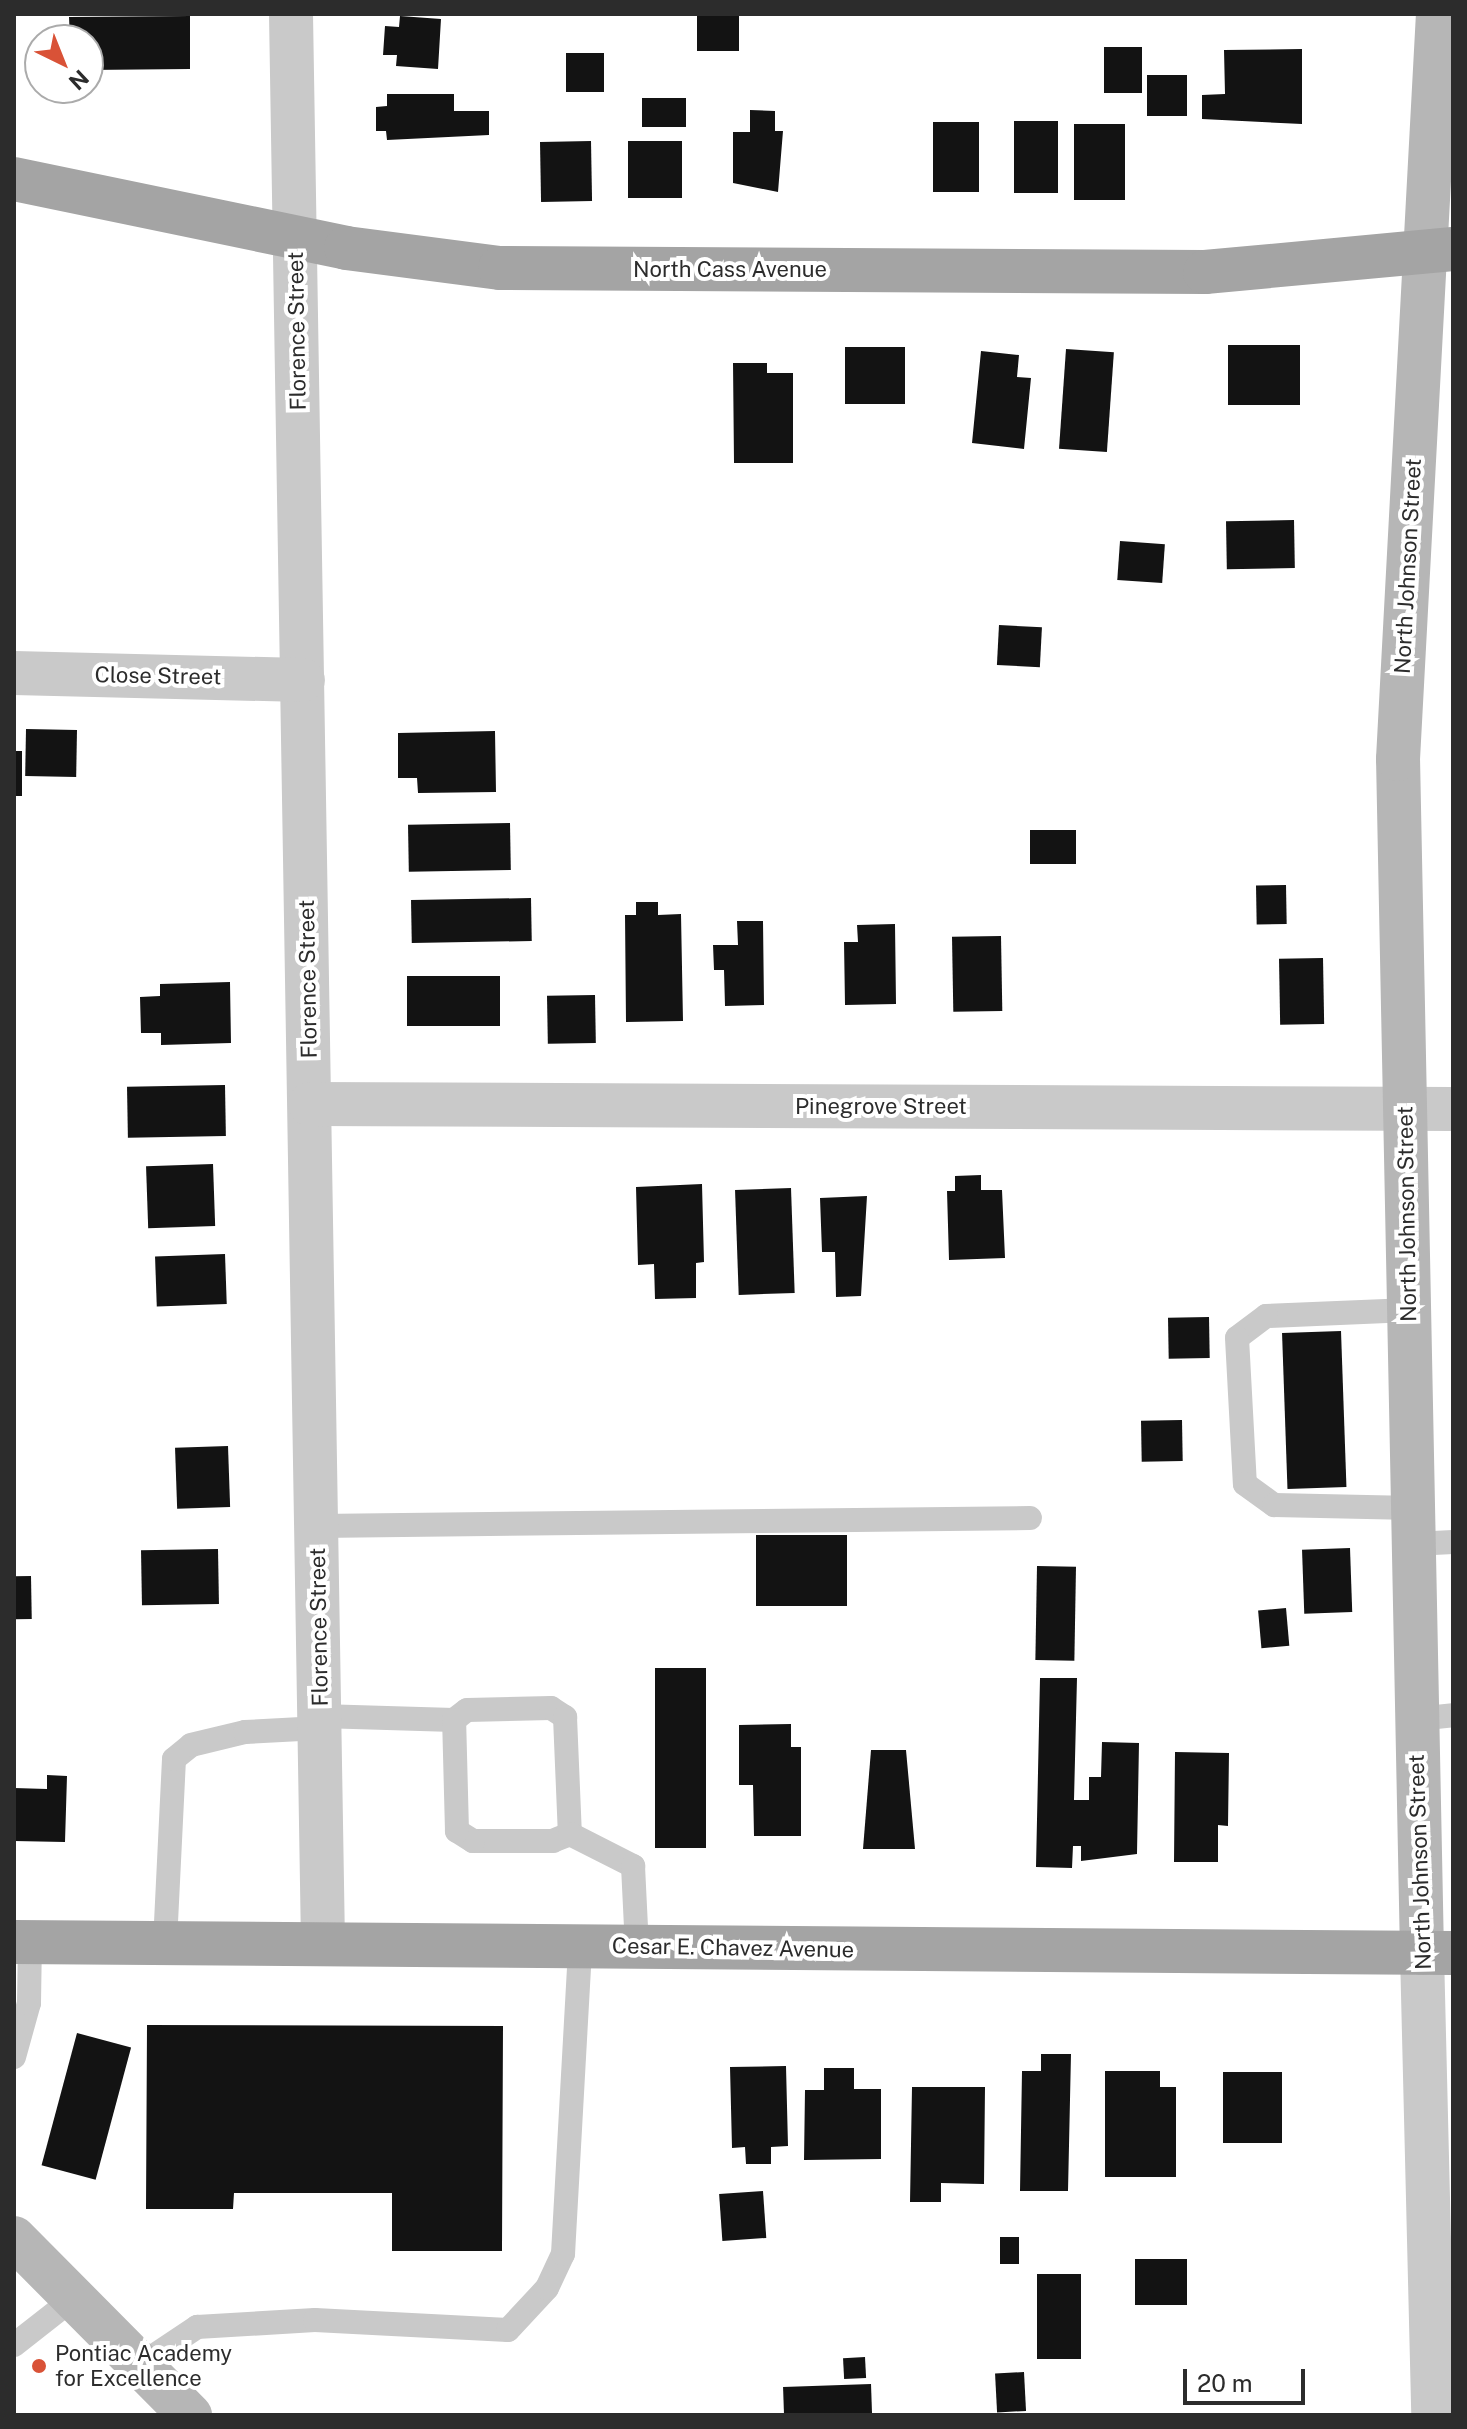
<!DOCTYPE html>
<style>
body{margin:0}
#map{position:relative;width:1467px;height:2429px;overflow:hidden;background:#fff;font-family:"Public Sans",sans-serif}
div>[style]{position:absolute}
.building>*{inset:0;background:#131313;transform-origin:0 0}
.lane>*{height:24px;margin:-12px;padding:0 12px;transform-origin:12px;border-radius:12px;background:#c9c9c9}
.street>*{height:44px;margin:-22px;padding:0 22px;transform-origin:22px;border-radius:22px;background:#c9c9c9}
.secondary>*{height:44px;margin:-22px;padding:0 22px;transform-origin:22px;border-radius:22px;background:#b6b6b6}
.primary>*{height:44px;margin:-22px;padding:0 22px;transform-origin:22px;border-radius:22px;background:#a4a4a4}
.dots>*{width:22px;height:22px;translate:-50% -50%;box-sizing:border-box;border:4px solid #fff;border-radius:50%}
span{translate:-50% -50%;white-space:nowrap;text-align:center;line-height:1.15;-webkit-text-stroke:8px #fff;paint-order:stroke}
.street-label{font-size:22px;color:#2c2c2c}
.poi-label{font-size:22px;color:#2c2c2c}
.left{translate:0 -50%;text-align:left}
.frame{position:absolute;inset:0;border:16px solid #2c2c2c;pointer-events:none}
.north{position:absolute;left:24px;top:24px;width:80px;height:80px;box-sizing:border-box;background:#fff;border:2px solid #ababab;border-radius:50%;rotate:137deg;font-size:22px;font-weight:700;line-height:32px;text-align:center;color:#2c2c2c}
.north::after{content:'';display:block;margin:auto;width:28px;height:36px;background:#d95237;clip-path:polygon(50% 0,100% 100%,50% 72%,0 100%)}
.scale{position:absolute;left:1183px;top:2369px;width:122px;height:36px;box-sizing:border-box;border:4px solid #2c2c2c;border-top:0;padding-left:10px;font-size:24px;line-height:28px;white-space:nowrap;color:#2c2c2c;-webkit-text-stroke:6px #fff;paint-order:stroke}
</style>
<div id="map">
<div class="building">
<i style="left:697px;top:14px;width:42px;height:37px"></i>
<i style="clip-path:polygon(190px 16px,190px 69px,88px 70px,88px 40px,70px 40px,69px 17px)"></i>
<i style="clip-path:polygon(400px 16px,441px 19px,438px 69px,396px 66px,397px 55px,383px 55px,385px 26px,399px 27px)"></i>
<i style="left:1104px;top:47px;width:38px;height:46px"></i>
<i style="clip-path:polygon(1302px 49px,1302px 124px,1202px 119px,1202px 95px,1225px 94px,1224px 50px)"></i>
<i style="left:604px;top:53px;width:39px;height:38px;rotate:90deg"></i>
<i style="left:1147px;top:75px;width:40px;height:41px"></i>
<i style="clip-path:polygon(387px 94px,454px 94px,454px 111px,489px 111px,489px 135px,387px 140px,386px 131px,376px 131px,376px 107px,387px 106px)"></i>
<i style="left:642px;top:98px;width:44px;height:29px"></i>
<i style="clip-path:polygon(750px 110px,775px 111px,775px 131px,783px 131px,778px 192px,733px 183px,733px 132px,750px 132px)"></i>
<i style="left:1014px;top:121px;width:44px;height:72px"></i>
<i style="left:933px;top:122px;width:46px;height:70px"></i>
<i style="left:1125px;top:124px;width:76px;height:51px;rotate:90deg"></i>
<i style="left:591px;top:141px;width:60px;height:51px;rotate:89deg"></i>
<i style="left:628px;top:141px;width:54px;height:57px"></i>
<i style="left:1300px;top:345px;width:60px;height:72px;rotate:90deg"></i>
<i style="left:905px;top:347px;width:57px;height:60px;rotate:90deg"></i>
<i style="left:1066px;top:349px;width:48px;height:100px;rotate:4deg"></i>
<i style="clip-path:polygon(981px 351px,1019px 355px,1017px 377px,1031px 378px,1024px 449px,972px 443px)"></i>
<i style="clip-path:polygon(733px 363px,767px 363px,767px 373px,793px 373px,793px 463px,734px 463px)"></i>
<i style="left:1294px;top:520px;width:48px;height:68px;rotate:89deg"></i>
<i style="left:1120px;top:541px;width:45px;height:39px;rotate:4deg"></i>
<i style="left:999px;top:625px;width:43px;height:40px;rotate:3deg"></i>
<i style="left:26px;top:729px;width:51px;height:47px;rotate:1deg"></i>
<i style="clip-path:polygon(495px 731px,496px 792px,418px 793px,417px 778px,398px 778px,398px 733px)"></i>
<i style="left:14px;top:751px;width:8px;height:45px"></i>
<i style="left:510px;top:823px;width:47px;height:102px;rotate:89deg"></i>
<i style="left:1076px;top:830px;width:34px;height:46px;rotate:90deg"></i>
<i style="left:1286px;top:885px;width:39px;height:30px;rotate:89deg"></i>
<i style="left:531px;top:898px;width:43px;height:120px;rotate:89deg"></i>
<i style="clip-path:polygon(636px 902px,658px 902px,658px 915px,681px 914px,683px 1021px,626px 1022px,625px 915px,636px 915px)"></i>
<i style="clip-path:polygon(737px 921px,763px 921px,764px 1005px,725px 1006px,724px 970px,714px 970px,713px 945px,738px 945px)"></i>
<i style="clip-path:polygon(895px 924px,896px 1004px,845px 1005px,844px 942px,858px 942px,857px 925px)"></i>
<i style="left:1001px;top:936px;width:75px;height:49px;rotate:89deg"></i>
<i style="left:1323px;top:958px;width:66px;height:44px;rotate:89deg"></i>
<i style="left:500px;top:976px;width:50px;height:93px;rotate:90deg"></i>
<i style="clip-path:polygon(230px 982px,231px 1043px,161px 1045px,161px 1033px,141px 1033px,140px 997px,160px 996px,160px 984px)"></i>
<i style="left:595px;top:995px;width:48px;height:48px;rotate:89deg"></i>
<i style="left:225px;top:1085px;width:51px;height:98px;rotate:89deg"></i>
<i style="left:213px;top:1164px;width:62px;height:67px;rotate:88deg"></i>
<i style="clip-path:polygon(981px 1175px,981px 1190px,1002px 1190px,1005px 1258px,949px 1260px,947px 1191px,955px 1191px,955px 1176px)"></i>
<i style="clip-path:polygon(702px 1184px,704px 1262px,696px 1263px,696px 1298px,655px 1299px,654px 1264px,638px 1265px,636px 1187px)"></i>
<i style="left:791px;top:1188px;width:105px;height:56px;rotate:88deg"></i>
<i style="clip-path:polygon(867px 1196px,861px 1296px,836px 1297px,835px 1252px,822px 1252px,820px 1198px)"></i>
<i style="left:225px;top:1254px;width:50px;height:70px;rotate:88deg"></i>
<i style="left:1209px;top:1317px;width:41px;height:41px;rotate:89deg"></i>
<i style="left:1341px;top:1331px;width:156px;height:59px;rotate:88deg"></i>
<i style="left:1182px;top:1420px;width:41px;height:41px;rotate:89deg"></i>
<i style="left:228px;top:1446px;width:61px;height:53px;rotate:88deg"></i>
<i style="left:756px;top:1535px;width:91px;height:71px"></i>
<i style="left:1350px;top:1548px;width:64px;height:48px;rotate:88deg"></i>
<i style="left:218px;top:1549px;width:55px;height:77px;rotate:89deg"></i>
<i style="left:1037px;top:1566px;width:39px;height:94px;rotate:1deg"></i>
<i style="left:31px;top:1576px;width:43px;height:17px;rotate:89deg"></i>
<i style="left:1286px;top:1608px;width:38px;height:28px;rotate:85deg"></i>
<i style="left:706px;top:1668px;width:180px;height:51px;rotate:90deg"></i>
<i style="clip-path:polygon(1040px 1678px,1077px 1678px,1074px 1800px,1089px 1800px,1089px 1777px,1101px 1777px,1102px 1742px,1139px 1743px,1137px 1854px,1081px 1861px,1081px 1846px,1073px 1846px,1072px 1868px,1036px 1867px)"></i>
<i style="clip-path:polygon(791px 1724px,791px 1747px,801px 1747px,801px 1836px,754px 1836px,753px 1785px,739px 1785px,739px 1725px)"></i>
<i style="clip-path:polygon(871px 1750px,906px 1750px,915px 1849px,863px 1849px)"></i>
<i style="clip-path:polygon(1175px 1752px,1229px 1753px,1228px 1826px,1218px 1825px,1218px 1862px,1174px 1862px)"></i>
<i style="clip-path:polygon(47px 1775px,67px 1776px,65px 1842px,14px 1841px,14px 1788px,47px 1789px)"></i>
<i style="clip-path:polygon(147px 2025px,503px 2026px,502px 2251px,392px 2251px,392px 2193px,234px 2193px,233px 2209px,146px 2209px)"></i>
<i style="left:77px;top:2033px;width:56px;height:137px;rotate:15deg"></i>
<i style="clip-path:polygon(1041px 2054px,1071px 2054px,1068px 2191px,1020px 2191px,1022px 2071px,1041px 2071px)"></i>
<i style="clip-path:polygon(786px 2066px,788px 2146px,771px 2147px,771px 2164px,746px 2164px,745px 2147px,732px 2148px,730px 2067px)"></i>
<i style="clip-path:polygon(824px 2068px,854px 2068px,854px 2089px,881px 2089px,881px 2159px,804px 2160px,805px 2090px,824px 2090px)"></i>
<i style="clip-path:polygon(1105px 2071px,1160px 2071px,1160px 2087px,1176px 2087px,1176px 2177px,1105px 2177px)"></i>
<i style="left:1223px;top:2072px;width:59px;height:71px"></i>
<i style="clip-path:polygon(912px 2087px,985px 2087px,984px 2184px,941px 2183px,941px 2202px,910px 2202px)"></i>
<i style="left:763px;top:2191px;width:47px;height:44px;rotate:86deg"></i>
<i style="left:1000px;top:2237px;width:19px;height:27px"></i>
<i style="left:1187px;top:2259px;width:46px;height:52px;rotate:90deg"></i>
<i style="left:1037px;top:2274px;width:44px;height:85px"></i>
<i style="left:865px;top:2357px;width:21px;height:22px;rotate:87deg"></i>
<i style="left:1024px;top:2372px;width:39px;height:29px;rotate:87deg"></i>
<i style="left:871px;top:2384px;width:31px;height:88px;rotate:88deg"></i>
</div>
<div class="lane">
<i style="left:1410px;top:1310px;width:144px;rotate:177.6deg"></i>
<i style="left:1266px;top:1316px;width:36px;rotate:143deg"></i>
<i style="left:1237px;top:1338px;width:146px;rotate:86.9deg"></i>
<i style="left:1245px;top:1484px;width:36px;rotate:36deg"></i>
<i style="left:1274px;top:1505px;width:139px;rotate:1.2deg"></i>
<i style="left:317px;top:1526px;width:713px;rotate:-0.64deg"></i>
<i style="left:1414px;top:1544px;width:39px;rotate:-3deg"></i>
<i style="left:320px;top:1716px;width:134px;rotate:1.7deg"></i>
<i style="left:454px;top:1720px;width:16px;rotate:-38deg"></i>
<i style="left:467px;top:1710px;width:84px;rotate:-1.4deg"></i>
<i style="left:551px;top:1708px;width:17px;rotate:33deg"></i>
<i style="left:565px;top:1717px;width:117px;rotate:87.6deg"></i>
<i style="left:570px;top:1834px;width:18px;rotate:158deg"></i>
<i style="left:553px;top:1841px;width:80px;rotate:180deg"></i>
<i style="left:473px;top:1841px;width:19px;rotate:-148deg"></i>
<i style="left:457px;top:1831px;width:111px;rotate:-91.5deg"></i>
<i style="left:1417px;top:1719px;width:36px;rotate:-6deg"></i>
<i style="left:570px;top:1834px;width:71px;rotate:26.9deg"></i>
<i style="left:633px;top:1866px;width:81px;rotate:87.2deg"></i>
<i style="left:165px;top:1943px;width:184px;rotate:-87.2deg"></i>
<i style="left:174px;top:1759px;width:22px;rotate:-39deg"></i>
<i style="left:191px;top:1745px;width:56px;rotate:-13.5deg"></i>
<i style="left:245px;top:1732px;width:75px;rotate:-3.1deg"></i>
<i style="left:14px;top:2057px;width:56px;rotate:-74.5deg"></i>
<i style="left:29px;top:2003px;width:61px;rotate:-89.1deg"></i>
<i style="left:14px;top:2345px;width:76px;rotate:-38.1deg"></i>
<i style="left:140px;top:2365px;width:69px;rotate:-33.7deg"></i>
<i style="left:197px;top:2327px;width:118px;rotate:-3.4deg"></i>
<i style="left:315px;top:2320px;width:193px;rotate:3deg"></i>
<i style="left:508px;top:2330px;width:57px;rotate:-47.1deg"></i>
<i style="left:547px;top:2288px;width:38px;rotate:-65deg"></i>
<i style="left:563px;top:2254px;width:307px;rotate:-86.8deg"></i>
</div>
<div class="street">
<i style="left:291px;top:14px;width:1930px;rotate:89.05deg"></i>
<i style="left:14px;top:673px;width:289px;rotate:1.4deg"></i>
<i style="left:310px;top:1104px;width:1143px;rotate:0.25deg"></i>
<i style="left:1422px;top:1953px;width:462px;rotate:88.6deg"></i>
</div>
<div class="secondary">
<i style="left:1422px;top:1953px;width:1194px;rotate:-91.15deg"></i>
<i style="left:1398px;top:759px;width:746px;rotate:-86.93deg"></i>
<i style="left:14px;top:2238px;width:250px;rotate:45.2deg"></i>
</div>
<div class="primary">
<i style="left:14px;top:179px;width:339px;rotate:11.7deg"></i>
<i style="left:346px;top:248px;width:155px;rotate:7.4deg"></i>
<i style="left:500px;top:268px;width:705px;rotate:0.33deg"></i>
<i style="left:1205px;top:272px;width:249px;rotate:-5.3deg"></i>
<i style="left:14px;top:1942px;width:1439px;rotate:0.44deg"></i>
</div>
<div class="dots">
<i style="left:39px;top:2366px;background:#d95237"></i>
</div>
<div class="street-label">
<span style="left:730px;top:270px">North Cass Avenue</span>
<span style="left:297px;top:331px;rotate:-91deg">Florence Street</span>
<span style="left:1408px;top:566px;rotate:-87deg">North Johnson Street</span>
<span style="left:158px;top:676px;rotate:1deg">Close Street</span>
<span style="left:308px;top:979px;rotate:-91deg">Florence Street</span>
<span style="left:881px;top:1107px">Pinegrove Street</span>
<span style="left:1407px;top:1214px;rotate:-91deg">North Johnson Street</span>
<span style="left:319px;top:1627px;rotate:-91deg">Florence Street</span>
<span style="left:1420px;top:1862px;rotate:-92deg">North Johnson Street</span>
<span style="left:733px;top:1948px;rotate:1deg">Cesar E. Chavez Avenue</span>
</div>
<div class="poi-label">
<span class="left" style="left:55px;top:2366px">Pontiac Academy<br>for Excellence</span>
</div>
<div class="frame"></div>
<div class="north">N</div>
<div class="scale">20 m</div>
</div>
